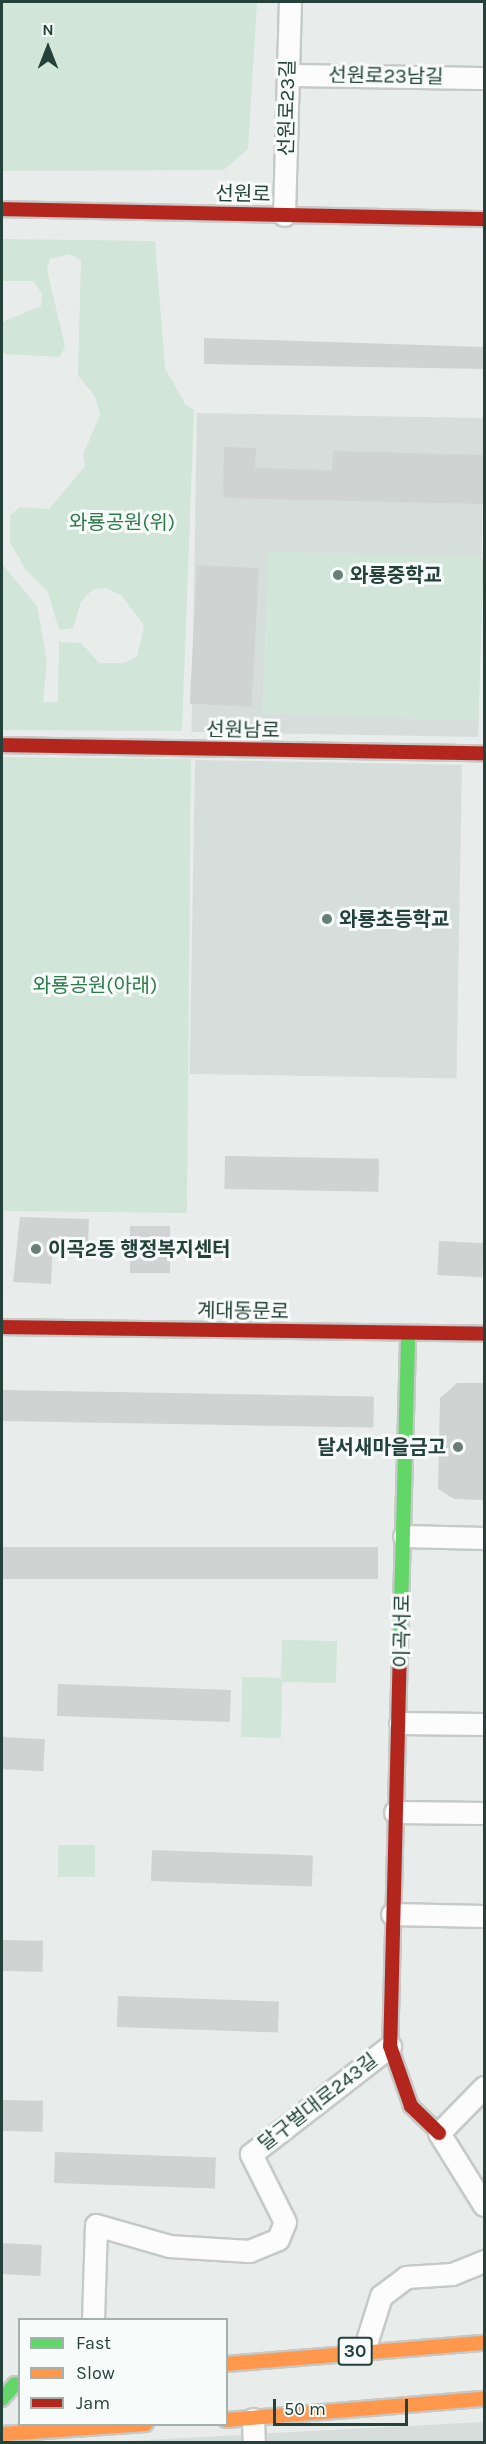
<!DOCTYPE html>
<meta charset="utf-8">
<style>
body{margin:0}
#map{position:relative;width:486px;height:2444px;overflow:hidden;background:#e8edeb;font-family:Karla,"Noto Sans KR",sans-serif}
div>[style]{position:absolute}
.built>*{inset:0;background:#d6dedb;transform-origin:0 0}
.green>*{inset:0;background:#d1e6d8;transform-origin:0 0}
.building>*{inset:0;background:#cfd4d2;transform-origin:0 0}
.roads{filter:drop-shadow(2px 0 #c5cac8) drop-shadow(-2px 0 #c5cac8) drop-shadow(0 2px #c5cac8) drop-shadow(0 -2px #c5cac8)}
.street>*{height:21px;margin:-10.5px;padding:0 10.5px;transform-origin:10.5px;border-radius:10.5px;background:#fcfcfc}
.fast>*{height:14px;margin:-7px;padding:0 7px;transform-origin:7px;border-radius:7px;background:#63d668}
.slow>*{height:14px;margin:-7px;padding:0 7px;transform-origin:7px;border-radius:7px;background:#ff974d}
.jam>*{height:14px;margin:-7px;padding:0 7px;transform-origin:7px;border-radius:7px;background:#b3261e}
.dots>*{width:16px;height:16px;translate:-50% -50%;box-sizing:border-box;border:3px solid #f7fbf9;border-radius:50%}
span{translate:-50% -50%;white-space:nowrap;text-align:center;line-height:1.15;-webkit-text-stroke:6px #f7fbf9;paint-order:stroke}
.shield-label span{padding:2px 4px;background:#f7fbf9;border:2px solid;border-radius:4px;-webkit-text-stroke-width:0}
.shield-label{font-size:18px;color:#24423a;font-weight:700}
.street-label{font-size:20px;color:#24423a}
.park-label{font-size:20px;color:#2d7a4b}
.poi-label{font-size:20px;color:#24423a;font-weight:700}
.left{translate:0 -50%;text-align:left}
.right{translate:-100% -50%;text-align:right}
.frame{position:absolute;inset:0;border:3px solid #24423a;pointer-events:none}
.legend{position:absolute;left:18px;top:2318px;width:210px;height:108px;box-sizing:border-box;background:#f7fbf9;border:2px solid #a3b1ad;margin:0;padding:8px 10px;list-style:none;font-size:18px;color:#24423a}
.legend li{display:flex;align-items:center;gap:12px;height:30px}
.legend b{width:30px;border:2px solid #a3b1ad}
.north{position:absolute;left:18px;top:18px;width:60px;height:60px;-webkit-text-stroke:4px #f7fbf9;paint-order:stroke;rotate:0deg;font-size:16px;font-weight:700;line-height:24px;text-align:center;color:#24423a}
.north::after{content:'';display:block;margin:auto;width:21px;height:27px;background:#24423a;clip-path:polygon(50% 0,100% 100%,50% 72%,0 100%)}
.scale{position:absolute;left:273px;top:2399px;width:135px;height:27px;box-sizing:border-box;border:3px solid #24423a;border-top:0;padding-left:8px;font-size:18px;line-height:21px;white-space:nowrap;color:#24423a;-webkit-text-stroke:4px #f7fbf9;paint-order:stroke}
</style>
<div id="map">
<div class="built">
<i style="left:197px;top:413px;width:287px;height:319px;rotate:1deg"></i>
<i style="left:195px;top:760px;width:267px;height:314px;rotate:1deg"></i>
<i style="clip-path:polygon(484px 2422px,484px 2442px,113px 2442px,272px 2433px)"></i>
</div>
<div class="green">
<i style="clip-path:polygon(2px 2px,257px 2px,248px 149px,224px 170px,2px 171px)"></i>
<i style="clip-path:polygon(2px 239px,155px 241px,165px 368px,185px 404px,194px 410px,182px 731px,2px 730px,2px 564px,37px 606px,47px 661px,43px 702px,58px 702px,59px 642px,81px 643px,99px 663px,124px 663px,137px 657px,144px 626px,122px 596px,106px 588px,93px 589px,81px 602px,73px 628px,59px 630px,48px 592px,26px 570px,10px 542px,10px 515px,20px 507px,49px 509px,85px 466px,83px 455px,100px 415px,95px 396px,78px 376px,81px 260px,69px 254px,50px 259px,47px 270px,65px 346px,60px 357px,6px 354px,2px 351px,2px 322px,41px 306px,42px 294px,33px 281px,2px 281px)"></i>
<i style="left:268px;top:551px;width:216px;height:162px;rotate:2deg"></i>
<i style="clip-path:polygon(2px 757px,191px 759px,187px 1213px,4px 1211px,3px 1307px)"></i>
<i style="clip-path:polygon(282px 1640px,337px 1641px,336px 1683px,282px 1682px,281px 1738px,241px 1737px,242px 1677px,281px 1678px)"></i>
<i style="left:58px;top:1845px;width:37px;height:32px"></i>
</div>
<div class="building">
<i style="clip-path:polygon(204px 338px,484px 347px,484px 369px,204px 364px)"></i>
<i style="clip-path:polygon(224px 447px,256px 448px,255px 468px,332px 470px,333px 451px,484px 455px,484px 504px,223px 498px)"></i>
<i style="left:197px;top:565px;width:62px;height:139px;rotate:3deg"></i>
<i style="left:225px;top:1156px;width:154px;height:33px;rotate:1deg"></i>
<i style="clip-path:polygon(20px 1217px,89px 1219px,88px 1244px,53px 1243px,51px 1284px,13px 1282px)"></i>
<i style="left:130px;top:1226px;width:40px;height:47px"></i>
<i style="left:439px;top:1241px;width:45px;height:34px;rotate:3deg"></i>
<i style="clip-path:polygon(457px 1383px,484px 1383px,484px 1500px,454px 1499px,438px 1489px,440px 1398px)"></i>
<i style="left:2px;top:1390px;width:372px;height:31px;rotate:1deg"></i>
<i style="left:2px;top:1547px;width:376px;height:32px"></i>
<i style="left:58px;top:1684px;width:173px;height:32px;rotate:2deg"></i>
<i style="left:2px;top:1737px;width:43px;height:32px;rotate:3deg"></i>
<i style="left:152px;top:1850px;width:161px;height:31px;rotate:2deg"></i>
<i style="left:2px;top:1940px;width:41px;height:31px;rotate:1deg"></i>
<i style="left:118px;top:1996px;width:161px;height:31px;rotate:2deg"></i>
<i style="left:2px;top:2100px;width:41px;height:31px;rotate:1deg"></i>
<i style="left:55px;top:2152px;width:161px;height:31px;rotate:2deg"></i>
<i style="left:2px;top:2243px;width:40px;height:31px;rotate:3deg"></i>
</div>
<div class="roads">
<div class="street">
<i style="left:288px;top:75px;width:196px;rotate:0.9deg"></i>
<i style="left:284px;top:215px;width:213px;rotate:-88.4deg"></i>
<i style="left:404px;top:1536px;width:80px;rotate:1.4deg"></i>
<i style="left:400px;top:1723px;width:84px;rotate:0.7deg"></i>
<i style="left:395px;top:1812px;width:89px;rotate:0.6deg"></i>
<i style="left:392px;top:1914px;width:92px;rotate:1.2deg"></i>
<i style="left:484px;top:2087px;width:64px;rotate:134.4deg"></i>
<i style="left:439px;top:2133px;width:85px;rotate:58deg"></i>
<i style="left:93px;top:2320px;width:95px;rotate:-88.2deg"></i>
<i style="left:96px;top:2225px;width:76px;rotate:16deg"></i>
<i style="left:169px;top:2246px;width:80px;rotate:3.6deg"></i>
<i style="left:249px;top:2251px;width:31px;rotate:-22deg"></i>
<i style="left:278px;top:2239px;width:18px;rotate:-68deg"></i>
<i style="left:285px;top:2222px;width:76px;rotate:-116.6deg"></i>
<i style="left:251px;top:2154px;width:176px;rotate:-37.8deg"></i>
<i style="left:364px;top:2350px;width:57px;rotate:-72.5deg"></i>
<i style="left:381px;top:2296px;width:31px;rotate:-37deg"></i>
<i style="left:406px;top:2277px;width:46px;rotate:-3.7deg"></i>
<i style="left:452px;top:2274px;width:35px;rotate:-22deg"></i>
<i style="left:253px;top:2419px;width:23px;rotate:88deg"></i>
</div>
<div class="fast">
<i style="left:400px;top:1646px;width:313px;rotate:-88.5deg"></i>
<i style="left:2px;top:2399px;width:20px;rotate:-49deg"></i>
</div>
<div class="slow">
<i style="left:226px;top:2364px;width:259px;rotate:-4.7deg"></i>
<i style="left:226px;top:2420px;width:259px;rotate:-4.7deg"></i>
<i style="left:2px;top:2434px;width:144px;rotate:-4deg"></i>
</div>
<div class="jam">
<i style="left:2px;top:209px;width:482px;rotate:1.2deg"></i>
<i style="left:2px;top:745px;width:482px;rotate:1deg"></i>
<i style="left:2px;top:1327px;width:482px;rotate:0.8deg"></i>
<i style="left:400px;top:1646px;width:400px;rotate:91.4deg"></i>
<i style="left:390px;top:2046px;width:64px;rotate:70.7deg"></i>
<i style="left:411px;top:2106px;width:39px;rotate:44deg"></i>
</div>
</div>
<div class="dots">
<i style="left:338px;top:575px;background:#697e78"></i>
<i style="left:327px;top:919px;background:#697e78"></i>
<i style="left:36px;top:1249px;background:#697e78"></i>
<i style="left:458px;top:1447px;background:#697e78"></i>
</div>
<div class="shield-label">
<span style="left:355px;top:2351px">30</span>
</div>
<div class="street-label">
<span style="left:386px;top:76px;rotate:1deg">선원로23남길</span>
<span style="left:287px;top:108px;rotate:-89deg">선원로23길</span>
<span style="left:243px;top:194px;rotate:1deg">선원로</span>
<span style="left:243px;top:730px;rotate:1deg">선원남로</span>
<span style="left:243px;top:1311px;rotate:1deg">계대동문로</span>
<span style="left:402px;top:1631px;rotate:-89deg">이곡서로</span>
<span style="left:318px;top:2102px;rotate:-38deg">달구벌대로243길</span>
</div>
<div class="park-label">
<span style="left:122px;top:522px">와룡공원(위)</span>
<span style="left:95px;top:985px">와룡공원(아래)</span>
</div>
<div class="poi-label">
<span class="left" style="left:350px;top:575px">와룡중학교</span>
<span class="left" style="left:339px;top:919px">와룡초등학교</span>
<span class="left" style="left:48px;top:1249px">이곡2동 행정복지센터</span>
<span class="right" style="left:446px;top:1447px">달서새마을금고</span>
</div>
<div class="frame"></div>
<ul class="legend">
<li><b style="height:8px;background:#63d668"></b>Fast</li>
<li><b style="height:8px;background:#ff974d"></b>Slow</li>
<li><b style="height:8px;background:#b3261e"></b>Jam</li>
</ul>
<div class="north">N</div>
<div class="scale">50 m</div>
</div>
